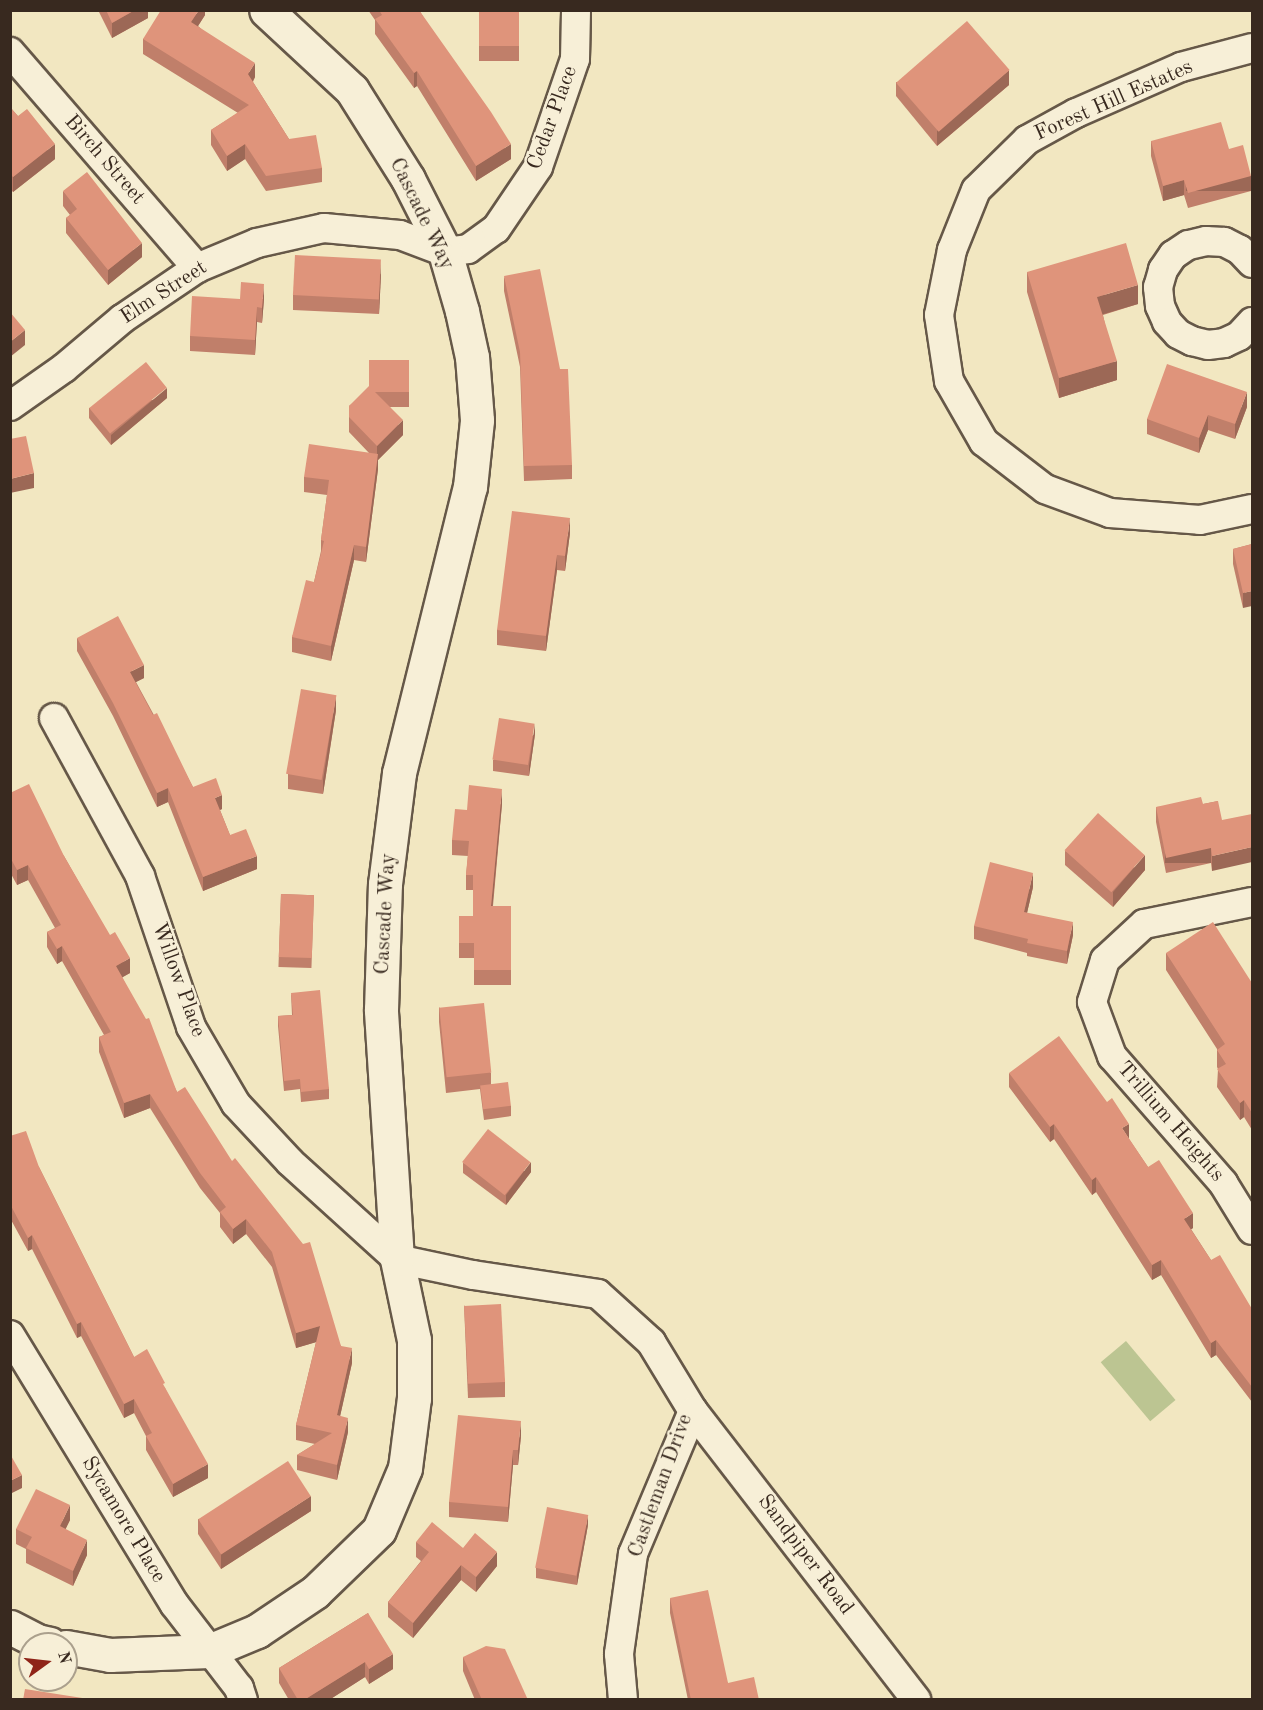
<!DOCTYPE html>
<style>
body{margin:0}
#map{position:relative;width:1263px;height:1710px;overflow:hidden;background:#f2e7c1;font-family:"Old Standard TT",serif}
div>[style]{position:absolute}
.green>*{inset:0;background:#bcc592;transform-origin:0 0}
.roads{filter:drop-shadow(2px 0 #665848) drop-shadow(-2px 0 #665848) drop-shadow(0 2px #665848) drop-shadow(0 -2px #665848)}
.street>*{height:28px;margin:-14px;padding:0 14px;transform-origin:14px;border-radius:14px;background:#f7efd7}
.secondary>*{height:33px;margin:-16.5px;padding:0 16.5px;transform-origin:16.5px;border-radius:16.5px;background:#f7efd7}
.wall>*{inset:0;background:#c07f6a;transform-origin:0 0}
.shaded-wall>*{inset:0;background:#9c6856;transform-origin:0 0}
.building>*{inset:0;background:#df947b;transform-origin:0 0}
span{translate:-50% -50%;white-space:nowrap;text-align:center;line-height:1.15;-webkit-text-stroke:5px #f7efd7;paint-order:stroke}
.street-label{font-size:21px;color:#38291f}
.frame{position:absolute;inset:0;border:12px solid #38291f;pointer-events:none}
.north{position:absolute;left:18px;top:1632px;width:60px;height:60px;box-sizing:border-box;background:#f7efd7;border:2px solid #aba08d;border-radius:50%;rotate:75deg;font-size:16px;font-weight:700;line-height:24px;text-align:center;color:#38291f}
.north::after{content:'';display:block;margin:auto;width:21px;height:27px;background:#8f2418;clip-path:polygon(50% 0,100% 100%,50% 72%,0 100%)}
</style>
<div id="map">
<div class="green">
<i style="left:1126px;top:1341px;width:77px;height:33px;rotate:50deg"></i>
</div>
<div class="roads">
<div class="street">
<i style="left:1252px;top:48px;width:73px;rotate:165deg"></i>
<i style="left:1181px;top:67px;width:115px;rotate:156.3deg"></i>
<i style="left:1076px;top:113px;width:56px;rotate:151.1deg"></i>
<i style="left:1027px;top:140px;width:71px;rotate:135.6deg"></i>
<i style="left:976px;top:190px;width:65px;rotate:111.8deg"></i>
<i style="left:952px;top:250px;width:66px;rotate:101.3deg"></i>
<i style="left:939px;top:315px;width:67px;rotate:81.4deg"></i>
<i style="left:949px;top:381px;width:70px;rotate:60.2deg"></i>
<i style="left:984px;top:442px;width:77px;rotate:37.6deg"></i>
<i style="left:1045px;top:489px;width:69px;rotate:20.3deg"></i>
<i style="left:1110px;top:513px;width:90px;rotate:4.4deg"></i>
<i style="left:1200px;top:520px;width:53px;rotate:-11.9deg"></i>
<i style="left:10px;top:52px;width:286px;rotate:49.1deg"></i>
<i style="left:1252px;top:263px;width:18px;rotate:-133deg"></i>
<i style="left:1240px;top:250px;width:18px;rotate:-153deg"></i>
<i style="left:1224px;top:242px;width:18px;rotate:-177deg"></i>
<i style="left:1206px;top:241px;width:18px;rotate:167deg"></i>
<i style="left:1188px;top:245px;width:18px;rotate:146deg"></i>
<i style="left:1173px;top:255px;width:18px;rotate:124deg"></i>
<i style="left:1163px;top:270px;width:18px;rotate:106deg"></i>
<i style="left:1158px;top:287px;width:19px;rotate:84deg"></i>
<i style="left:1160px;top:306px;width:17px;rotate:66deg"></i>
<i style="left:1167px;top:322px;width:16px;rotate:47deg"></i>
<i style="left:1178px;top:334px;width:16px;rotate:27deg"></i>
<i style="left:1192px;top:341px;width:16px;rotate:14deg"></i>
<i style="left:1208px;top:345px;width:16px;rotate:-7deg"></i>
<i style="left:1224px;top:343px;width:17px;rotate:-25deg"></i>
<i style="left:1239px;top:336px;width:19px;rotate:-47deg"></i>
<i style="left:10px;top:406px;width:66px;rotate:-35.1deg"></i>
<i style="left:64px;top:368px;width:76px;rotate:-40.2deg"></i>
<i style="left:122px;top:319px;width:91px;rotate:-34.2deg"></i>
<i style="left:197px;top:268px;width:65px;rotate:-22.6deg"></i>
<i style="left:257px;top:243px;width:69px;rotate:-12.6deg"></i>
<i style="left:324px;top:228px;width:76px;rotate:5.3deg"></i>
<i style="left:400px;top:235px;width:48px;rotate:20.7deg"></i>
<i style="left:445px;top:252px;width:23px;rotate:-7deg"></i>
<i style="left:468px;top:249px;width:34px;rotate:-36deg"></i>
<i style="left:496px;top:229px;width:75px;rotate:-55.9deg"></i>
<i style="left:538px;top:167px;width:114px;rotate:-71.1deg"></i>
<i style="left:575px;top:59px;width:49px;rotate:-88.8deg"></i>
<i style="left:54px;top:718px;width:180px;rotate:61.4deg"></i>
<i style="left:140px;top:876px;width:159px;rotate:71.3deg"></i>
<i style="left:191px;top:1027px;width:89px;rotate:59.7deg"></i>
<i style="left:236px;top:1104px;width:79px;rotate:47deg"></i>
<i style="left:290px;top:1162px;width:144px;rotate:42.2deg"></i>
<i style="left:397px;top:1259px;width:78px;rotate:11.9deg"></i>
<i style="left:473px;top:1275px;width:126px;rotate:8.6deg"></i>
<i style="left:598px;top:1294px;width:72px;rotate:42.2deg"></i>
<i style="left:651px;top:1342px;width:81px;rotate:58.7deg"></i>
<i style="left:693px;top:1411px;width:155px;rotate:112.8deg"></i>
<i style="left:633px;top:1554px;width:101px;rotate:98deg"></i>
<i style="left:619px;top:1654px;width:46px;rotate:85deg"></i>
<i style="left:1252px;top:902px;width:110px;rotate:168.5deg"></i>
<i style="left:1144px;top:924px;width:53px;rotate:137.3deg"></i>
<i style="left:1105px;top:960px;width:44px;rotate:107.2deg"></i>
<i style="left:1092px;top:1002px;width:58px;rotate:69.7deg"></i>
<i style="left:1112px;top:1056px;width:169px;rotate:48.8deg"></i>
<i style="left:1223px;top:1183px;width:55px;rotate:58.3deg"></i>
<i style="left:10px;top:1335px;width:316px;rotate:58.6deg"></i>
<i style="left:175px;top:1605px;width:105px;rotate:52.4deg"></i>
<i style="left:239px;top:1688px;width:13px;rotate:72deg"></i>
<i style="left:693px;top:1411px;width:365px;rotate:52.3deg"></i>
</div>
<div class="secondary">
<i style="left:10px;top:1627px;width:30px;rotate:27deg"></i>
<i style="left:37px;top:1641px;width:13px;rotate:13deg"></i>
<i style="left:66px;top:1647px;width:45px;rotate:10.3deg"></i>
<i style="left:110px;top:1655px;width:99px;rotate:-2.3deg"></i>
<i style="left:209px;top:1651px;width:52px;rotate:-22.6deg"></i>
<i style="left:257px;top:1631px;width:70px;rotate:-33.9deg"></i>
<i style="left:315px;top:1592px;width:89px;rotate:-44.1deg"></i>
<i style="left:379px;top:1530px;width:67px;rotate:-67.2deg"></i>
<i style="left:405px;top:1468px;width:71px;rotate:-82.7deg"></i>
<i style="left:414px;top:1398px;width:58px;rotate:-90deg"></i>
<i style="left:414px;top:1340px;width:83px;rotate:-101.9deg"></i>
<i style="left:397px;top:1259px;width:250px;rotate:-93.7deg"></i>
<i style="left:381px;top:1010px;width:126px;rotate:-88.2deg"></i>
<i style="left:385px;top:884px;width:112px;rotate:-82.8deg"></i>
<i style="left:399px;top:773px;width:295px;rotate:-76.1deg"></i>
<i style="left:470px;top:487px;width:67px;rotate:-84deg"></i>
<i style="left:477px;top:420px;width:63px;rotate:-94.5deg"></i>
<i style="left:472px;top:357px;width:47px;rotate:-102.3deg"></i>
<i style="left:462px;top:311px;width:61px;rotate:-106.1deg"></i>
<i style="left:445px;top:252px;width:82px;rotate:-116.9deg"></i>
<i style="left:408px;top:179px;width:105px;rotate:-122.2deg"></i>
<i style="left:352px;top:90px;width:117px;rotate:-137.1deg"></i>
</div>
</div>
<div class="wall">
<i style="clip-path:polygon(98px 10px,148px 10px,148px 18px,112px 38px)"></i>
<i style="clip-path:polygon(205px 10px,205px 15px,198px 26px,255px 77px,253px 82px,289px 139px,322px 168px,322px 182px,266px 191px,245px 159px,227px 171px,211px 145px,211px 130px,238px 113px,143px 54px,143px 39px)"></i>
<i style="clip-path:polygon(368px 10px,419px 10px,511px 159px,476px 181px,417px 86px,414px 88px,375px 34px,375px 20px)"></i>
<i style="left:479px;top:10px;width:40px;height:51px"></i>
<i style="clip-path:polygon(896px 82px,1009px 85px,937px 146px,896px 96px)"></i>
<i style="clip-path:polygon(10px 107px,55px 159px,13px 192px,10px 189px)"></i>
<i style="clip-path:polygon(1151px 141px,1229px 149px,1251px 191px,1188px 208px,1184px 195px,1163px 201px,1151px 156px)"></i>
<i style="clip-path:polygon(63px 191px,142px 257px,108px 285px,66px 233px,66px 218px,70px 215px,63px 206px)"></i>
<i style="clip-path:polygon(1027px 272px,1138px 304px,1103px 315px,1117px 380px,1059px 398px,1027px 292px)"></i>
<i style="clip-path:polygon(381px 274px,379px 314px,293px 310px,293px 295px)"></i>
<i style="clip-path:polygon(504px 276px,572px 465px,572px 479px,524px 481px,520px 367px,504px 291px)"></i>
<i style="clip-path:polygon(240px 299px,264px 299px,262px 323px,257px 322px,255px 355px,190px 351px,190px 336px)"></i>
<i style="clip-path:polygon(409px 360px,409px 407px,390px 407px,403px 435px,378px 460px,378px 469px,366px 562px,354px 560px,331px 661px,292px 652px,292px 637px,314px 582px,321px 551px,321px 540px,327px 495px,304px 492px,304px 477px,369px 453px,349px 432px,349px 406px)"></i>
<i style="clip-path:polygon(167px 398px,111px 445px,89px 418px,89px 408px)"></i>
<i style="clip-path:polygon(1247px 407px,1235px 439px,1208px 430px,1199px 453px,1147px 434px,1147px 419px)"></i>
<i style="clip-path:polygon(570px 533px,565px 571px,557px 570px,546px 651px,497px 645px,497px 630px)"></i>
<i style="clip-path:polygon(1252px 544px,1243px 608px,1233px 564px,1233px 549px)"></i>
<i style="clip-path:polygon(77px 638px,144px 678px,136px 682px,193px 787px,222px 809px,220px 810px,230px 835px,257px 869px,203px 891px,168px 802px,157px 807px,113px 716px,77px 651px)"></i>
<i style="clip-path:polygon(336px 710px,323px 794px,288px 789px,288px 774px)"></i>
<i style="clip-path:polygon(535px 734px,529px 776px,493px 771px,493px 760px)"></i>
<i style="clip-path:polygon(10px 793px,64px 856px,130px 973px,122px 977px,177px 1092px,352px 1363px,340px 1416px,348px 1432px,337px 1480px,297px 1470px,297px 1455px,315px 1444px,296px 1440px,296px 1425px,316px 1342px,296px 1348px,272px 1267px,246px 1234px,233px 1244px,220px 1227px,220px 1213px,200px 1188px,150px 1108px,124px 1118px,99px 1052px,99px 1037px,104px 1035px,62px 961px,57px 964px,47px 947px,47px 932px,55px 928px,28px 880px,17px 885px,10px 872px)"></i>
<i style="clip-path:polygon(1218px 801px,1212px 871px,1211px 863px,1166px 873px,1156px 822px,1156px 807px,1203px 804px)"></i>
<i style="clip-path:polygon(502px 804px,493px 906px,511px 906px,511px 985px,474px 985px,474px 958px,459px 958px,459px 916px,473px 916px,473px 890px,466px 890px,466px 875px,468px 856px,452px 855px,452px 840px,467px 810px)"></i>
<i style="clip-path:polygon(1065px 851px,1145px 870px,1113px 907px,1065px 865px)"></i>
<i style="clip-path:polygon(1033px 887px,1027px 913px,1073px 935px,1067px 964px,1027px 956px,1027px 953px,974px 939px,974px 926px)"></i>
<i style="left:281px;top:894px;width:33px;height:73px;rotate:2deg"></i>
<i style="clip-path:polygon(1166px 953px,1252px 983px,1252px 1130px,1244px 1117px,1240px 1120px,1217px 1087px,1218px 1069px,1217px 1067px,1217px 1049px,1166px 970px)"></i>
<i style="clip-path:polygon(291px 993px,329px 1089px,329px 1099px,301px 1102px,300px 1089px,284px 1091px,278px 1026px,278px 1016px,292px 1015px)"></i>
<i style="clip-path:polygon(439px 1007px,491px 1073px,491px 1084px,511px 1106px,511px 1116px,484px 1120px,480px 1089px,446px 1093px,439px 1022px)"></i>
<i style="clip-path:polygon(1009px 1073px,1129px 1139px,1148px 1167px,1193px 1228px,1191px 1229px,1211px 1260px,1252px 1309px,1252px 1402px,1216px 1355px,1211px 1358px,1161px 1275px,1152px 1280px,1096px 1192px,1092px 1195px,1054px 1139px,1050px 1142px,1009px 1087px)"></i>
<i style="clip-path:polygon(10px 1136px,39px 1167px,134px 1357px,165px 1388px,208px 1478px,173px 1497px,146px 1450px,146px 1436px,134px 1413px,124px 1418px,81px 1336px,77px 1338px,32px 1249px,28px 1251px,10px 1218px)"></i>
<i style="clip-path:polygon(463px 1163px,531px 1172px,506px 1205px,463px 1173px)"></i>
<i style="clip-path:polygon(464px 1305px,505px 1382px,505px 1397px,468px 1398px)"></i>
<i style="clip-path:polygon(521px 1436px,518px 1465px,513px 1465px,508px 1522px,449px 1517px,449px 1502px)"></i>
<i style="clip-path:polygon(311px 1511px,221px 1569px,198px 1534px,198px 1519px)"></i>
<i style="clip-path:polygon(70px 1520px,65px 1529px,87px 1555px,73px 1586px,26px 1563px,26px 1549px,16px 1544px,16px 1529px)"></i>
<i style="clip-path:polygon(588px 1525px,577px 1585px,536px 1578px,536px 1568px)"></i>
<i style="clip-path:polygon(416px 1542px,463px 1548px,497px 1566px,476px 1592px,461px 1580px,413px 1638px,388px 1617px,388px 1602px,421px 1561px,416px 1557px)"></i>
<i style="clip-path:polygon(670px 1598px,728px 1683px,759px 1700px,688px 1700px,670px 1613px)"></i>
<i style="clip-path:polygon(368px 1613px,393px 1669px,369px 1684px,365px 1677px,329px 1700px,289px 1700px,279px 1683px,279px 1668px)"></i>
<i style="clip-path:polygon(463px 1657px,528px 1700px,475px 1700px,463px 1671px)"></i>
</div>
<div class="shaded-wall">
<i style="clip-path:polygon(135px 10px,148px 10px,148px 18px,112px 38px,112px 23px)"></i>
<i style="clip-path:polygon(199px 10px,205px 10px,205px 15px,191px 37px,191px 22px)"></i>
<i style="clip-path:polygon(255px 63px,255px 77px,248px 89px,248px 74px)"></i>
<i style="clip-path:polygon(1009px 70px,1009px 85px,937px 146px,937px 131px)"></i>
<i style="clip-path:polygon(417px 71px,417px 86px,414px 88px,414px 73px)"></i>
<i style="clip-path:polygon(55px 144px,55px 159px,13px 192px,13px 177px)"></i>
<i style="clip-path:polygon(245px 144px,245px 159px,227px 171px,227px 156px)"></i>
<i style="clip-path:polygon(511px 144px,511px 159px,476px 181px,476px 166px)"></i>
<i style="left:1251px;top:176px;width:15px;height:65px;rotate:90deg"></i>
<i style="clip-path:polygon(1184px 180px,1184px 195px,1163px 201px,1163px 186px)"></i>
<i style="clip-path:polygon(142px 243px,142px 257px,108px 285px,108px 270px)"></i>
<i style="clip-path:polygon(381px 259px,381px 274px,379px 314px,379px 299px)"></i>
<i style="clip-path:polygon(264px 284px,264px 299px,262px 323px,262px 308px)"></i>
<i style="clip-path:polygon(1138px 285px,1138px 304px,1097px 316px,1097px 297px)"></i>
<i style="clip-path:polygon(257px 307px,257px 322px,255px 355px,255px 340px)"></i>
<i style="clip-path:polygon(25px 330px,25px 345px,10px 357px,10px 342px)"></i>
<i style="clip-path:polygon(1117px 361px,1117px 380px,1059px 398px,1059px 378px)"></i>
<i style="clip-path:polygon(167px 388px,167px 398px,111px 445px,111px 435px)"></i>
<i style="clip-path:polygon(1247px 392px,1247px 407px,1235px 439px,1235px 424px)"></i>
<i style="clip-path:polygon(1208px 415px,1208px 430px,1199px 453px,1199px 438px)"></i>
<i style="clip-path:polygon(403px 420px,403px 435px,378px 460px,378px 469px,366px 562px,366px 547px,377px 460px,377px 446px)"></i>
<i style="clip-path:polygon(34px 473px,34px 488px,10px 493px,10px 479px)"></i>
<i style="clip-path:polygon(570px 518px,570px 533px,565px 571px,565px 556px)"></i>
<i style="clip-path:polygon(354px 545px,354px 560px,331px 661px,331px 646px)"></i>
<i style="clip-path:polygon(557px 555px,557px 570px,546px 651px,546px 636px)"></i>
<i style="clip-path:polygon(1252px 591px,1252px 606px,1243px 608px,1243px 593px)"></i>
<i style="clip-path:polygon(144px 665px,144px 678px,130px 685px,130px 672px)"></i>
<i style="clip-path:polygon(336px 695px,336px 710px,323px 794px,323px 780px)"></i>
<i style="clip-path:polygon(535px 724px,535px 734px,529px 776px,529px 766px)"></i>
<i style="clip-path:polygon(168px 788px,168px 802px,157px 807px,157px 793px)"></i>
<i style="clip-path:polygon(502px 789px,502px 804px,491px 921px,491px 906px)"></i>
<i style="clip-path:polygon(222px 795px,222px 809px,215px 812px,215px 798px)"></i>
<i style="clip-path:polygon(1252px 847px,1252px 862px,1212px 871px,1212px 856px)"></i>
<i style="left:1211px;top:848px;width:15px;height:46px;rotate:90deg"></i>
<i style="clip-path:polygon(1145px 855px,1145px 870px,1113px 907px,1113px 892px)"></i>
<i style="clip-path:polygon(257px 856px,257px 869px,203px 891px,203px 877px)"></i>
<i style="clip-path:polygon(28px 865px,28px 880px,17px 885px,17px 870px)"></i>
<i style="clip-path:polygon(1033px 873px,1033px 887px,1024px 926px,1024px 912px)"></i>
<i style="clip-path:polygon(1073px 922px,1073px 935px,1067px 964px,1067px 951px)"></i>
<i style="clip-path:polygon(62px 946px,62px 961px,57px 964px,57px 949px)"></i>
<i style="clip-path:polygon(130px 958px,130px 973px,116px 981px,116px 966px)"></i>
<i style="clip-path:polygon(150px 1094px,150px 1108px,124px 1118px,124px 1103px)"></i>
<i style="clip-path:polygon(1244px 1100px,1244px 1117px,1240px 1120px,1240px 1103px)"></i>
<i style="clip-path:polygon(1054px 1124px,1054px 1139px,1050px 1142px,1050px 1127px)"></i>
<i style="clip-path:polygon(1129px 1124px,1129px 1139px,1122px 1128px)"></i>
<i style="clip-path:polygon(531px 1162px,531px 1172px,506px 1205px,506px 1195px)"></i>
<i style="clip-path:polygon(1096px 1177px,1096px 1192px,1092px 1195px,1092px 1180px)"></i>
<i style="clip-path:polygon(1193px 1213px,1193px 1228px,1184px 1234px,1184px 1219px)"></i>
<i style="clip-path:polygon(246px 1219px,246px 1234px,233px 1244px,233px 1229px)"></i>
<i style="clip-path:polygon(32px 1235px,32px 1249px,28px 1251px,28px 1238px)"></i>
<i style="clip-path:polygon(1161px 1260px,1161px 1275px,1152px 1280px,1152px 1265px)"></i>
<i style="clip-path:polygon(81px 1322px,81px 1336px,77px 1338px,77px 1324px)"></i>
<i style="clip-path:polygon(320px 1326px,320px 1341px,296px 1348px,296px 1333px)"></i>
<i style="clip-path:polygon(1216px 1340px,1216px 1355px,1211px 1358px,1211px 1343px)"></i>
<i style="clip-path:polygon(352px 1348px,352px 1363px,337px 1430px,337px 1415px)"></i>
<i style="clip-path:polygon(134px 1399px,134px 1413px,124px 1418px,124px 1404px)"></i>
<i style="clip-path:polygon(348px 1418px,348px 1432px,337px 1480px,337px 1465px)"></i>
<i style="clip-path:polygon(521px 1421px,521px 1436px,518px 1465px,518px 1450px)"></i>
<i style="clip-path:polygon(513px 1450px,513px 1465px,508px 1522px,508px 1507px)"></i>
<i style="clip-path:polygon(208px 1464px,208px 1478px,173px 1497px,173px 1484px)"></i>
<i style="clip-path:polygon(22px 1475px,22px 1488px,10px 1494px,10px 1481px)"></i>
<i style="clip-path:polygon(311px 1496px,311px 1511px,221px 1569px,221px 1554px)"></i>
<i style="clip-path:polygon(70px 1505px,70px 1520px,60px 1541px,60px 1526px)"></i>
<i style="clip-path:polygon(588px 1515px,588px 1525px,577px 1585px,577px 1575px)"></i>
<i style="clip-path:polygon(87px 1540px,87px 1555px,73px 1586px,73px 1571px)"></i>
<i style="clip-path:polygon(497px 1552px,497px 1566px,476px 1592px,476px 1577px)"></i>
<i style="clip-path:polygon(461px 1565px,461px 1580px,413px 1638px,413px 1623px)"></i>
<i style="clip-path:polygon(393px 1654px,393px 1669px,369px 1684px,369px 1669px)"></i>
<i style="clip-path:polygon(365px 1662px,365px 1677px,329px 1700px,304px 1700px)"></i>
</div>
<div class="building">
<i style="clip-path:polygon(106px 10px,135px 10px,112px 23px)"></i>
<i style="clip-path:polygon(161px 10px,199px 10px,191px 22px,255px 63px,248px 74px,289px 139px,316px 135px,322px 168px,266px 176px,245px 144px,227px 156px,211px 130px,249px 105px,143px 39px)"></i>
<i style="clip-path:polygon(379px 10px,419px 10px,491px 112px,511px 144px,476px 166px,417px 71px,414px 73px,375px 19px,382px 15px)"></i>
<i style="left:479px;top:10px;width:40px;height:36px"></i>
<i style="left:967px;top:21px;width:65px;height:94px;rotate:49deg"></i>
<i style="clip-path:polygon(10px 107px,18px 116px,27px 109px,55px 144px,13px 177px,10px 174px)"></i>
<i style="clip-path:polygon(1221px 122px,1229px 149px,1243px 145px,1251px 176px,1188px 193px,1184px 180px,1163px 186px,1151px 141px)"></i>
<i style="clip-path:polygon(87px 172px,142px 243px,108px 270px,66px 218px,77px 209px,63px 191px)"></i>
<i style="clip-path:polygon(1126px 243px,1138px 285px,1097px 297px,1117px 361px,1059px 378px,1027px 272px)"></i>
<i style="left:295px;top:255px;width:86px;height:40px;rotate:3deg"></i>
<i style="clip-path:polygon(540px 269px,560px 369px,568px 369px,572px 465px,524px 466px,520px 352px,504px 276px)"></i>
<i style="clip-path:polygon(241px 282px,264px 284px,262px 308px,257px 307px,255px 340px,190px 336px,192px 296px,240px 299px)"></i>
<i style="clip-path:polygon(10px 312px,25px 330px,10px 342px)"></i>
<i style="clip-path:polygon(369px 360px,409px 360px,409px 392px,375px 392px,403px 420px,377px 446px,349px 417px,349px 406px,369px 386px)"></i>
<i style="left:146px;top:362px;width:33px;height:73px;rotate:51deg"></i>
<i style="clip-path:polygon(1167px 364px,1247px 392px,1235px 424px,1208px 415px,1199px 438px,1147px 419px)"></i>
<i style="clip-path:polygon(26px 436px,34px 473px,10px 479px,10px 439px)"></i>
<i style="clip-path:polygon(309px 444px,378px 454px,366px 547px,354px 545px,331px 646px,292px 637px,306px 580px,314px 582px,324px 541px,321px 540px,329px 480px,304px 477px)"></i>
<i style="clip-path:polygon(512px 511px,570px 518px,565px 556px,557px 555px,546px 636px,497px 630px)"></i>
<i style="clip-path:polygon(1252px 544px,1252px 591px,1243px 593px,1233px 549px)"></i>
<i style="clip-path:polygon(118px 616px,144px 665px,130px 672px,153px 715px,157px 713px,193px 787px,216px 778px,222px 795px,215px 798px,230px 835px,246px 829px,257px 856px,203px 877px,168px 788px,157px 793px,113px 703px,77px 638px)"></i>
<i style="left:301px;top:689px;width:36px;height:86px;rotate:10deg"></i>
<i style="left:499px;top:718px;width:36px;height:42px;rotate:9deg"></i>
<i style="clip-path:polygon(29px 784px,64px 856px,110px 935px,115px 932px,130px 958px,116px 966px,146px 1019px,149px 1018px,177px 1092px,185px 1087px,232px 1161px,235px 1158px,303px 1244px,310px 1242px,341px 1346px,352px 1348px,337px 1415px,348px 1418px,337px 1465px,297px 1455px,332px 1433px,296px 1425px,320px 1326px,296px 1333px,272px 1252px,246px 1219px,233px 1229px,220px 1212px,226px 1207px,200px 1173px,150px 1094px,124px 1103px,99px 1037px,111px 1032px,62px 946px,57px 949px,47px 932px,61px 925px,28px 865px,17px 870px,10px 857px,10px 793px)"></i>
<i style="clip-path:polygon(469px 785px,502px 789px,491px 906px,511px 906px,511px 970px,474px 970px,474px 943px,459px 943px,459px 916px,473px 916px,473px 875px,466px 875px,469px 841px,452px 840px,455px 809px,467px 810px)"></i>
<i style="clip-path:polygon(1201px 797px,1203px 804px,1218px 801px,1222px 820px,1252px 814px,1252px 847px,1212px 856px,1211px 848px,1166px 858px,1156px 807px)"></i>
<i style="left:1098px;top:813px;width:63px;height:50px;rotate:42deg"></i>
<i style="clip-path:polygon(990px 862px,1033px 873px,1024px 912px,1073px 922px,1067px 951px,1027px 943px,1028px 939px,974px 926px)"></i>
<i style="left:281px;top:894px;width:33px;height:63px;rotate:2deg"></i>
<i style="clip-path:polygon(1213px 922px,1252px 983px,1252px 1113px,1244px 1100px,1240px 1103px,1217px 1069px,1226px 1064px,1217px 1050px,1225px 1044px,1166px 953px)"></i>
<i style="clip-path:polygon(320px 990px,329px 1089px,301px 1092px,300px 1079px,284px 1081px,278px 1016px,293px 1015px,291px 993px)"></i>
<i style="left:484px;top:1003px;width:70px;height:45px;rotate:84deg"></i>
<i style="clip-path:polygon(1059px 1036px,1107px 1102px,1112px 1098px,1129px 1124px,1122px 1128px,1148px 1167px,1159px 1160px,1193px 1213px,1184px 1219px,1211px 1260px,1220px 1255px,1252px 1309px,1252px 1387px,1216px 1340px,1211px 1343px,1161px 1260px,1152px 1265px,1096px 1177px,1092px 1180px,1054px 1124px,1050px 1127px,1009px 1073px)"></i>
<i style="left:508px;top:1082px;width:24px;height:28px;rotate:83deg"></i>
<i style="left:488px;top:1129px;width:54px;height:42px;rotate:38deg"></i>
<i style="clip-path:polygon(26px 1131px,39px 1167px,134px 1357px,147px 1349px,165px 1383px,163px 1384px,208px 1464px,173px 1484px,146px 1436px,152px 1433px,134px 1399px,124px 1404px,81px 1322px,77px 1324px,32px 1235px,28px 1238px,10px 1204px,10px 1136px)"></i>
<i style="left:501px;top:1304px;width:78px;height:37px;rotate:87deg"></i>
<i style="clip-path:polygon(458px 1415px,521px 1421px,518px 1450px,513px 1450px,508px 1507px,449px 1502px)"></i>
<i style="clip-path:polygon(10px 1454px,22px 1475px,10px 1481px)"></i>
<i style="left:288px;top:1461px;width:42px;height:107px;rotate:57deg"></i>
<i style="clip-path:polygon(36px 1489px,70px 1505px,60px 1526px,87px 1540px,73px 1571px,26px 1548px,32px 1537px,16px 1529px)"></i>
<i style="left:547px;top:1507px;width:42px;height:62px;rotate:11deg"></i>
<i style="clip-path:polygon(432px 1522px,463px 1548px,475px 1533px,497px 1552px,476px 1577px,461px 1565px,413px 1623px,388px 1602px,429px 1552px,416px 1542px)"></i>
<i style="clip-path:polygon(708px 1590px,728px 1683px,754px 1677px,759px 1700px,691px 1700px,670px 1598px)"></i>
<i style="clip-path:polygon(368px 1613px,393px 1654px,369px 1669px,365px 1662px,304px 1700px,298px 1700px,279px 1668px)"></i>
<i style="clip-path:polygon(486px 1646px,505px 1649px,528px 1700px,482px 1700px,463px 1657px)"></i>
<i style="clip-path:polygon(25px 1689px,95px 1700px,23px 1700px)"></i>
</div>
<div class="street-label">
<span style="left:1114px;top:101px;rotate:-24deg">Forest Hill Estates</span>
<span style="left:553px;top:118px;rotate:-70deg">Cedar Place</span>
<span style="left:104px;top:160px;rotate:49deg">Birch Street</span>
<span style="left:421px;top:214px;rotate:64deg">Cascade Way</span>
<span style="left:164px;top:293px;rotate:-33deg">Elm Street</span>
<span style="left:386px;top:914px;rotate:-87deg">Cascade Way</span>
<span style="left:178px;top:980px;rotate:70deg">Willow Place</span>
<span style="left:1170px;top:1122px;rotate:49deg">Trillium Heights</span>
<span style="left:661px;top:1486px;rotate:-70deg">Castleman Drive</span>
<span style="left:123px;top:1520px;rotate:59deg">Sycamore Place</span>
<span style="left:805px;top:1555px;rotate:53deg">Sandpiper Road</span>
</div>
<div class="frame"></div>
<div class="north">N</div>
</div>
